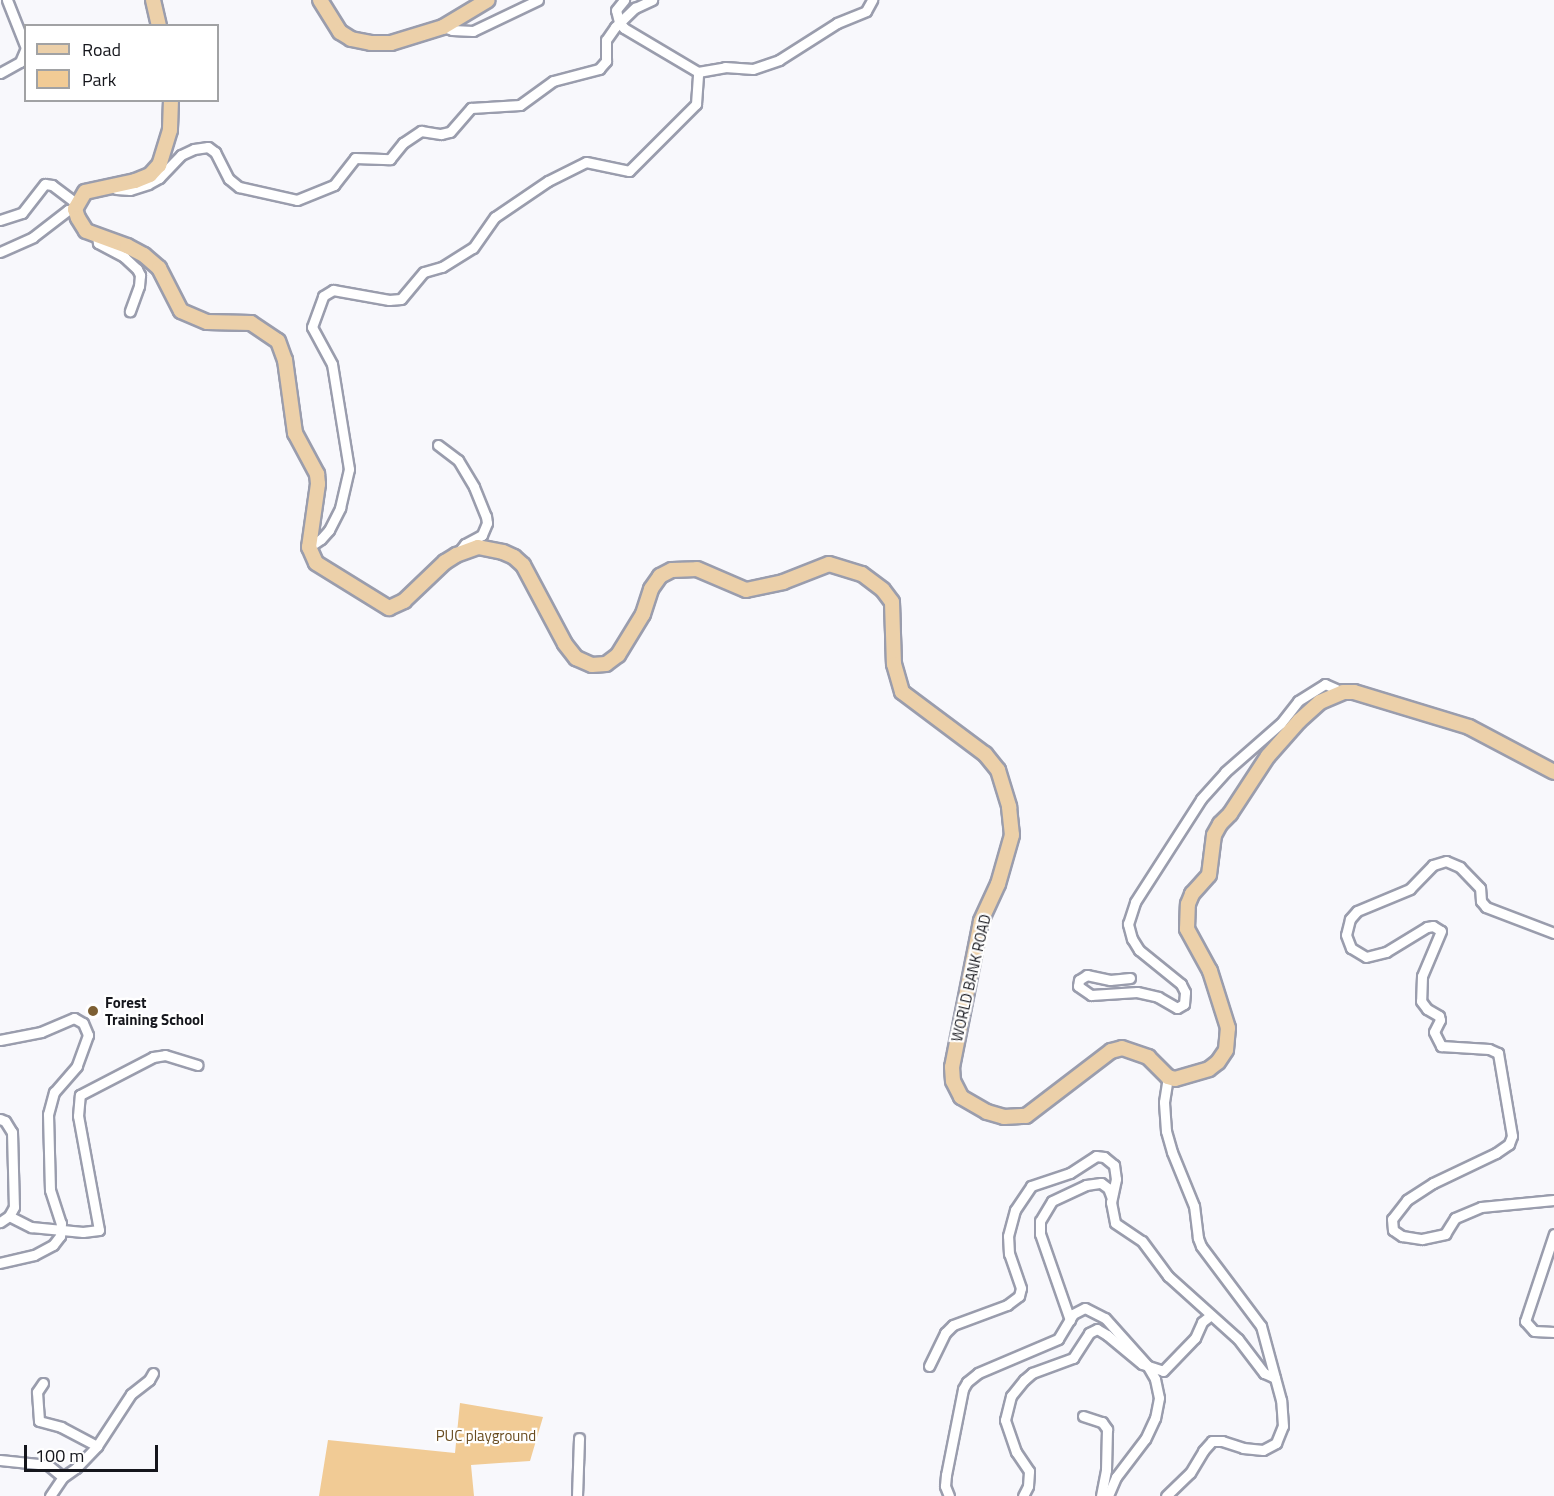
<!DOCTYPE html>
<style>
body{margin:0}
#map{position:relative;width:1554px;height:1496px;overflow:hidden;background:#f8f8fc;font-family:"Titillium Web",sans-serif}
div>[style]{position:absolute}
.green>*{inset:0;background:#f1cb95}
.roads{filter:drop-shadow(2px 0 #9a9dad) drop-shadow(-2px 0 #9a9dad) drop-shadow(0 2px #9a9dad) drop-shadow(0 -2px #9a9dad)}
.street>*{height:9px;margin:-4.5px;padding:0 4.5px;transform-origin:4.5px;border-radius:4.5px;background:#fff}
.primary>*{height:14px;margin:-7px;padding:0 7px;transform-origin:7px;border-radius:7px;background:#ecd0a9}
.dots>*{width:16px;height:16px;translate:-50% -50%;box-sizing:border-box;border:3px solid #fff;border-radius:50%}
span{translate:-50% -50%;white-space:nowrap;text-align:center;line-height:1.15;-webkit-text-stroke:4.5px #fff;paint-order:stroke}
.street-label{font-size:15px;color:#15161c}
.poi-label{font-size:15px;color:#15161c;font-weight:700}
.left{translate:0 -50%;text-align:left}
.park-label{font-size:15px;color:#694c20}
.legend{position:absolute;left:24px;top:24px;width:195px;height:78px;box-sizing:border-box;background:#fff;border:2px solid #a1a2a4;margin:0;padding:8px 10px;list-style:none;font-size:18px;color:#15161c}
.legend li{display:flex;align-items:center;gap:12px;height:30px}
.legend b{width:30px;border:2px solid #a1a2a4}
.scale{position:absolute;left:24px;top:1445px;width:134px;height:27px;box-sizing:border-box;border:3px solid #15161c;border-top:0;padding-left:8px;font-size:18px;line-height:21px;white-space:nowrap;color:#15161c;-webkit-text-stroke:4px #fff;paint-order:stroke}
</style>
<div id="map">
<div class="green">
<i style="clip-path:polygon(460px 1403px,543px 1417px,530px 1461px,471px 1465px,474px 1496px,319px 1496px,328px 1440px,455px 1453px)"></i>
</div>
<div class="roads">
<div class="street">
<i style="left:7px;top:0;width:52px;rotate:68.4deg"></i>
<i style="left:443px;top:27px;width:9px;rotate:18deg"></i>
<i style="left:452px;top:30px;width:21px;rotate:3deg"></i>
<i style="left:473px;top:31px;width:72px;rotate:-25.5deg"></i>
<i style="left:698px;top:72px;width:27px;rotate:-10deg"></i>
<i style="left:725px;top:67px;width:28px;rotate:4deg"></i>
<i style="left:753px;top:69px;width:28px;rotate:-19deg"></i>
<i style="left:779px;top:60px;width:69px;rotate:-32.5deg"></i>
<i style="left:837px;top:23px;width:31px;rotate:-22deg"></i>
<i style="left:866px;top:11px;width:13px;rotate:-61deg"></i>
<i style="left:0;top:73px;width:23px;rotate:-29deg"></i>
<i style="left:20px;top:62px;width:15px;rotate:-67deg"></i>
<i style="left:116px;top:189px;width:14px;rotate:4deg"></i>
<i style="left:130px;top:190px;width:19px;rotate:-18deg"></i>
<i style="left:148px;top:184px;width:13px;rotate:-29deg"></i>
<i style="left:159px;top:178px;width:32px;rotate:-46deg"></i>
<i style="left:181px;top:155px;width:14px;rotate:-25deg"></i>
<i style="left:194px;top:149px;width:14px;rotate:-8deg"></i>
<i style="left:208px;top:147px;width:9px;rotate:36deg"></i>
<i style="left:215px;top:152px;width:30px;rotate:63deg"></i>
<i style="left:229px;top:179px;width:13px;rotate:39deg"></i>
<i style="left:239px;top:187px;width:59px;rotate:12.6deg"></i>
<i style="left:297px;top:200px;width:40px;rotate:-22deg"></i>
<i style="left:334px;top:185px;width:34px;rotate:-52deg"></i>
<i style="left:355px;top:158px;width:35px;rotate:2deg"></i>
<i style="left:390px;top:159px;width:21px;rotate:-51deg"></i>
<i style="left:403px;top:143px;width:22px;rotate:-34deg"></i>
<i style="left:421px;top:131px;width:20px;rotate:9deg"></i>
<i style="left:441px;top:134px;width:9px;rotate:-13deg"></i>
<i style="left:450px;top:132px;width:32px;rotate:-49deg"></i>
<i style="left:471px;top:108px;width:49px;rotate:-3.5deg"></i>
<i style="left:520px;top:105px;width:41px;rotate:-36deg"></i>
<i style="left:553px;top:81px;width:48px;rotate:-14.6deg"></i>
<i style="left:599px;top:69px;width:11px;rotate:-49deg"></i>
<i style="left:606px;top:61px;width:21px;rotate:-90deg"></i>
<i style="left:606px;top:40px;width:16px;rotate:-55deg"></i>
<i style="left:615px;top:27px;width:28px;rotate:-44deg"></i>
<i style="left:635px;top:8px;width:19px;rotate:-25deg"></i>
<i style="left:0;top:220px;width:23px;rotate:-18deg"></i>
<i style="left:22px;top:213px;width:37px;rotate:-52deg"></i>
<i style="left:45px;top:184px;width:7px;rotate:8deg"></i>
<i style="left:52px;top:185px;width:31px;rotate:37deg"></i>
<i style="left:97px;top:236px;width:7px;rotate:82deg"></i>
<i style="left:98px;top:243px;width:30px;rotate:28deg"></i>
<i style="left:124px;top:257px;width:18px;rotate:43deg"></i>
<i style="left:137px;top:269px;width:7px;rotate:63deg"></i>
<i style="left:140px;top:275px;width:11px;rotate:95deg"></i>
<i style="left:139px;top:286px;width:27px;rotate:110deg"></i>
<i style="left:0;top:252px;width:36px;rotate:-24deg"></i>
<i style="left:33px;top:237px;width:44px;rotate:-37.6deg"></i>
<i style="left:68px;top:210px;width:7px;rotate:-8deg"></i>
<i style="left:438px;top:445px;width:25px;rotate:37deg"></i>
<i style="left:458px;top:460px;width:31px;rotate:59deg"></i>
<i style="left:474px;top:487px;width:31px;rotate:68deg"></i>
<i style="left:486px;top:516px;width:7px;rotate:82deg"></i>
<i style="left:487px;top:523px;width:13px;rotate:113deg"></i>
<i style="left:482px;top:535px;width:19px;rotate:152deg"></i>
<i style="left:465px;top:544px;width:11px;rotate:128deg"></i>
<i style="left:309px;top:547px;width:14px;rotate:-34deg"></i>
<i style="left:321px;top:539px;width:12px;rotate:-48deg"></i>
<i style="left:329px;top:530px;width:25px;rotate:-63deg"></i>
<i style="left:340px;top:508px;width:40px;rotate:-77deg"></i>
<i style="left:349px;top:469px;width:106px;rotate:-99.2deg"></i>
<i style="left:332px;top:364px;width:42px;rotate:-118.4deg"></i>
<i style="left:312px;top:327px;width:33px;rotate:-70deg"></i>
<i style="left:323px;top:296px;width:12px;rotate:-31deg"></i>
<i style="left:333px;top:290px;width:57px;rotate:10.1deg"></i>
<i style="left:389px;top:300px;width:12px;rotate:-5deg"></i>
<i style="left:401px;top:299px;width:35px;rotate:-50deg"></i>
<i style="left:424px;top:272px;width:19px;rotate:-16deg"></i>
<i style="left:442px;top:267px;width:36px;rotate:-32deg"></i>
<i style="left:473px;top:248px;width:38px;rotate:-55deg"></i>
<i style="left:495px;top:217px;width:64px;rotate:-34.2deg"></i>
<i style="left:548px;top:181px;width:42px;rotate:-26.6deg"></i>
<i style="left:586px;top:162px;width:44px;rotate:11.8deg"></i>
<i style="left:629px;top:171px;width:95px;rotate:-45deg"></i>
<i style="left:696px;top:104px;width:32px;rotate:-86deg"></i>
<i style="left:698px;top:72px;width:86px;rotate:-149.3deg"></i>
<i style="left:624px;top:28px;width:8px;rotate:-130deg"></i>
<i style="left:619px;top:22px;width:12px;rotate:-104deg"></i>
<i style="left:616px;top:10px;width:13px;rotate:-51deg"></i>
<i style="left:1554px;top:933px;width:73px;rotate:-159.1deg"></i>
<i style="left:1486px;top:907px;width:8px;rotate:-130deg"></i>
<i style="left:1481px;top:901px;width:13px;rotate:-94deg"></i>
<i style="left:1480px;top:888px;width:29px;rotate:-134deg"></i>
<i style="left:1460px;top:867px;width:15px;rotate:-157deg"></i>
<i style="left:1446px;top:861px;width:14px;rotate:163deg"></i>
<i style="left:1433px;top:865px;width:33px;rotate:134deg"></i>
<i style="left:1410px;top:889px;width:57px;rotate:157.5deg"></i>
<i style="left:1357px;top:911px;width:11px;rotate:131deg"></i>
<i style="left:1350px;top:919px;width:16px;rotate:104deg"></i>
<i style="left:1346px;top:935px;width:14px;rotate:69deg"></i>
<i style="left:1351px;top:948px;width:17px;rotate:31deg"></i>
<i style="left:1366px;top:957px;width:21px;rotate:-14deg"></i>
<i style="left:1386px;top:952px;width:48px;rotate:-31.4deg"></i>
<i style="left:1427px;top:927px;width:6px;rotate:-9deg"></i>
<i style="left:1433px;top:926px;width:9px;rotate:32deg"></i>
<i style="left:1441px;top:931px;width:49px;rotate:112.9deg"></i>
<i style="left:1422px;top:976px;width:25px;rotate:92deg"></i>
<i style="left:1421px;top:1001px;width:10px;rotate:53deg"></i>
<i style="left:1427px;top:1009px;width:14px;rotate:30deg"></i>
<i style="left:1439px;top:1016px;width:4px;rotate:76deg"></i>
<i style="left:1440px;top:1020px;width:13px;rotate:117deg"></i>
<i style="left:1434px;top:1032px;width:16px;rotate:63deg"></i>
<i style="left:1441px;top:1046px;width:48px;rotate:3.6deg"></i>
<i style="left:1489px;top:1049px;width:10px;rotate:24deg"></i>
<i style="left:1498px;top:1053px;width:84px;rotate:80.4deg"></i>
<i style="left:1512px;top:1136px;width:9px;rotate:111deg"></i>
<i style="left:1509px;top:1144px;width:16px;rotate:145deg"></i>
<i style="left:1496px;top:1153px;width:70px;rotate:154.5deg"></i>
<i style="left:1433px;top:1183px;width:31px;rotate:147deg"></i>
<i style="left:1407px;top:1200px;width:24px;rotate:128deg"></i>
<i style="left:1392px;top:1219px;width:11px;rotate:85deg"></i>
<i style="left:1393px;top:1230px;width:11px;rotate:34deg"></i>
<i style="left:1402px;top:1236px;width:20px;rotate:9deg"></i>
<i style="left:1422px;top:1239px;width:24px;rotate:-12deg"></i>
<i style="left:1445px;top:1234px;width:19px;rotate:-58deg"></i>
<i style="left:1455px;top:1218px;width:28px;rotate:-23deg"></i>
<i style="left:1481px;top:1207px;width:73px;rotate:-5.5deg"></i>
<i style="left:1130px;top:978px;width:20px;rotate:174deg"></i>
<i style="left:1110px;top:980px;width:24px;rotate:-168deg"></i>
<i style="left:1087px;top:975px;width:9px;rotate:148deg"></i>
<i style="left:1079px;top:980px;width:6px;rotate:99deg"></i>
<i style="left:1078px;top:986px;width:16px;rotate:35deg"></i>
<i style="left:1091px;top:995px;width:46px;rotate:-3.7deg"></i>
<i style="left:1137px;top:992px;width:22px;rotate:13deg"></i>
<i style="left:1158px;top:997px;width:22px;rotate:30deg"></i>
<i style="left:1177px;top:1008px;width:8px;rotate:-30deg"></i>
<i style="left:1184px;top:1004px;width:12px;rotate:-85deg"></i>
<i style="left:1185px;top:992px;width:9px;rotate:-117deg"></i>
<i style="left:1181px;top:984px;width:54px;rotate:-141deg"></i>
<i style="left:1139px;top:950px;width:13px;rotate:-122deg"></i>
<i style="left:1132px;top:939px;width:16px;rotate:-105deg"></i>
<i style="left:1128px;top:924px;width:23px;rotate:-72deg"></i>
<i style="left:1135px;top:902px;width:122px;rotate:-57.3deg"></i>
<i style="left:1201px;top:799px;width:36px;rotate:-48deg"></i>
<i style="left:1225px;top:772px;width:74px;rotate:-41.2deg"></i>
<i style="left:1281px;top:723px;width:28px;rotate:-52deg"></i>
<i style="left:1298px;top:701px;width:32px;rotate:-32deg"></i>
<i style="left:1325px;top:684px;width:20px;rotate:24deg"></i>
<i style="left:0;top:1040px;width:42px;rotate:-11deg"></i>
<i style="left:41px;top:1032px;width:36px;rotate:-23deg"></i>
<i style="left:74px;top:1018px;width:10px;rotate:29deg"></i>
<i style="left:83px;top:1023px;width:13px;rotate:67deg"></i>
<i style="left:88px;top:1035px;width:33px;rotate:110deg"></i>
<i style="left:77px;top:1066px;width:35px;rotate:131deg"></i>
<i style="left:54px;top:1092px;width:23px;rotate:105deg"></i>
<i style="left:48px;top:1114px;width:76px;rotate:88.5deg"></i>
<i style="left:50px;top:1190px;width:35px;rotate:72deg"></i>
<i style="left:61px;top:1223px;width:13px;rotate:94deg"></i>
<i style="left:60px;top:1236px;width:11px;rotate:128deg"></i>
<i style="left:53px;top:1245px;width:21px;rotate:152deg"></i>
<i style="left:34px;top:1255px;width:35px;rotate:167deg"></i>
<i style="left:0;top:1119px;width:5px;rotate:22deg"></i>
<i style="left:5px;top:1121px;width:13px;rotate:58deg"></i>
<i style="left:12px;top:1132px;width:75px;rotate:88.5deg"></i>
<i style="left:14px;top:1207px;width:10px;rotate:119deg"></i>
<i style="left:9px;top:1216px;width:11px;rotate:146deg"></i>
<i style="left:9px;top:1216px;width:25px;rotate:27deg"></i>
<i style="left:31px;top:1227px;width:52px;rotate:5.5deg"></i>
<i style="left:83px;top:1232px;width:16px;rotate:-7deg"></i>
<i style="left:99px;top:1230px;width:116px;rotate:-100.4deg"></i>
<i style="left:78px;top:1116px;width:21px;rotate:-85deg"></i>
<i style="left:80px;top:1095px;width:82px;rotate:-27.5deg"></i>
<i style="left:153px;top:1057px;width:12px;rotate:-9deg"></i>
<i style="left:165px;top:1055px;width:34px;rotate:17deg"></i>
<i style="left:1554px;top:1234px;width:92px;rotate:108.4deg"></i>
<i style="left:1525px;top:1321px;width:13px;rotate:48deg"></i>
<i style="left:1534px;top:1331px;width:20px;rotate:3deg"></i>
<i style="left:1070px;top:1320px;width:91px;rotate:-109.2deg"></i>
<i style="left:1040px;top:1234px;width:13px;rotate:-90deg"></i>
<i style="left:1040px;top:1221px;width:23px;rotate:-59deg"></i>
<i style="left:1052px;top:1201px;width:38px;rotate:-25deg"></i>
<i style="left:1086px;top:1185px;width:15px;rotate:-8deg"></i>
<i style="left:1101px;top:1183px;width:9px;rotate:36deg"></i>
<i style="left:1108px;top:1188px;width:9px;rotate:69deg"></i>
<i style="left:929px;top:1366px;width:37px;rotate:-64deg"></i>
<i style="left:945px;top:1333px;width:11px;rotate:-45deg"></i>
<i style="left:953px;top:1325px;width:58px;rotate:-20.3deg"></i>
<i style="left:1007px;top:1305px;width:15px;rotate:-37deg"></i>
<i style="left:1019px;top:1296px;width:8px;rotate:-76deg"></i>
<i style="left:1021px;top:1288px;width:36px;rotate:-109deg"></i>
<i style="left:1009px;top:1254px;width:18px;rotate:-93deg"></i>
<i style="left:1008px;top:1236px;width:27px;rotate:-75deg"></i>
<i style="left:1015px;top:1210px;width:29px;rotate:-56deg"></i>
<i style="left:1031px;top:1186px;width:41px;rotate:-18.4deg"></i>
<i style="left:1070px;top:1173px;width:31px;rotate:-33deg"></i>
<i style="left:1096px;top:1156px;width:8px;rotate:7deg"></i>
<i style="left:1104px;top:1157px;width:13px;rotate:39deg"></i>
<i style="left:1114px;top:1165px;width:14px;rotate:82deg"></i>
<i style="left:1116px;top:1179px;width:24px;rotate:102deg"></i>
<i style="left:1111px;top:1202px;width:21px;rotate:79deg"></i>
<i style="left:1115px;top:1223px;width:32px;rotate:34deg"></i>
<i style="left:1142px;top:1241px;width:44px;rotate:53.4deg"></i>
<i style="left:1168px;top:1276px;width:94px;rotate:42deg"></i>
<i style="left:1238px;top:1339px;width:43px;rotate:52.6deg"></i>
<i style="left:1264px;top:1373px;width:12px;rotate:24deg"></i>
<i style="left:43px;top:1383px;width:11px;rotate:124deg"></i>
<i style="left:37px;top:1392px;width:29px;rotate:86deg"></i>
<i style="left:39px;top:1421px;width:23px;rotate:15deg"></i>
<i style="left:61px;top:1427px;width:41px;rotate:27.8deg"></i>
<i style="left:1083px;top:1416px;width:20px;rotate:18deg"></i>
<i style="left:1102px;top:1422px;width:9px;rotate:54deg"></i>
<i style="left:1107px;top:1429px;width:41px;rotate:91.4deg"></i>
<i style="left:1106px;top:1470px;width:26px;rotate:101deg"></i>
<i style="left:0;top:1460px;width:48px;rotate:5.9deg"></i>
<i style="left:48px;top:1465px;width:19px;rotate:39deg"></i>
<i style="left:50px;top:1496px;width:23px;rotate:-56deg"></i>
<i style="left:63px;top:1477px;width:16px;rotate:-35deg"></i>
<i style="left:76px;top:1468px;width:30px;rotate:-46deg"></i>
<i style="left:97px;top:1446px;width:62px;rotate:-56.8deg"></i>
<i style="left:131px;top:1394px;width:23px;rotate:-38deg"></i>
<i style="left:149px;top:1380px;width:8px;rotate:-60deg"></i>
<i style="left:577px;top:1496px;width:58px;rotate:-88deg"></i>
<i style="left:949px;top:1496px;width:11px;rotate:-112deg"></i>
<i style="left:945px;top:1486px;width:11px;rotate:-85deg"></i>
<i style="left:946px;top:1475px;width:88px;rotate:-78.8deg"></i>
<i style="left:963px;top:1389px;width:8px;rotate:-60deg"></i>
<i style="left:967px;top:1382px;width:14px;rotate:-39deg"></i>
<i style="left:978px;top:1373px;width:87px;rotate:-23deg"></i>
<i style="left:1058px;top:1339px;width:29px;rotate:-59deg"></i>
<i style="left:1073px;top:1314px;width:13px;rotate:-27deg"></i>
<i style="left:1085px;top:1308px;width:22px;rotate:27deg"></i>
<i style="left:1105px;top:1318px;width:63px;rotate:48.2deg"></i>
<i style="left:1147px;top:1365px;width:16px;rotate:60deg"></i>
<i style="left:1155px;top:1379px;width:19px;rotate:78deg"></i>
<i style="left:1159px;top:1398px;width:20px;rotate:101deg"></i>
<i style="left:1155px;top:1418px;width:23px;rotate:115deg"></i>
<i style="left:1145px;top:1439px;width:48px;rotate:127.3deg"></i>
<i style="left:1116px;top:1477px;width:21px;rotate:113deg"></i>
<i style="left:1023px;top:1496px;width:11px;rotate:-63deg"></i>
<i style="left:1028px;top:1486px;width:15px;rotate:-86deg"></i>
<i style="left:1029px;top:1471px;width:23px;rotate:-124deg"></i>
<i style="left:1016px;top:1452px;width:34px;rotate:-109deg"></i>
<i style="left:1005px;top:1420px;width:25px;rotate:-76deg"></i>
<i style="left:1011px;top:1396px;width:21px;rotate:-51deg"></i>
<i style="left:1024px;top:1380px;width:11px;rotate:-41deg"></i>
<i style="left:1032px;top:1373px;width:44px;rotate:-20.1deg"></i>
<i style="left:1073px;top:1358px;width:30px;rotate:-57deg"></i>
<i style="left:1089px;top:1333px;width:9px;rotate:-27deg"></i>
<i style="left:1097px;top:1329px;width:12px;rotate:31deg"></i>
<i style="left:1107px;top:1335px;width:45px;rotate:39.6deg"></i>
<i style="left:1142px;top:1364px;width:22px;rotate:18deg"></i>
<i style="left:1163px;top:1371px;width:46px;rotate:-45.9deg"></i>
<i style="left:1195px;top:1338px;width:17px;rotate:-66deg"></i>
<i style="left:1202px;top:1322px;width:11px;rotate:-38deg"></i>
<i style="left:1166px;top:1496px;width:33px;rotate:-44deg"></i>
<i style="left:1190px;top:1473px;width:26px;rotate:-59deg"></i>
<i style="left:1203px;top:1451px;width:13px;rotate:-48deg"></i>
<i style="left:1212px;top:1441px;width:10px"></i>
<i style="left:1222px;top:1441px;width:22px;rotate:18deg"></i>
<i style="left:1243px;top:1448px;width:20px;rotate:6deg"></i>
<i style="left:1263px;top:1450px;width:15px;rotate:-28deg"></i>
<i style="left:1276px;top:1443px;width:18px;rotate:-68deg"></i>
<i style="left:1283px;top:1426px;width:26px;rotate:-94deg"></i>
<i style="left:1281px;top:1400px;width:77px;rotate:-105.1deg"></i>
<i style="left:1261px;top:1326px;width:100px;rotate:-126.9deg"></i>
<i style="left:1201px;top:1246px;width:9px;rotate:-111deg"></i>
<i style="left:1198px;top:1238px;width:32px;rotate:-97deg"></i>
<i style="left:1194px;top:1206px;width:58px;rotate:-112.2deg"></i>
<i style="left:1172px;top:1152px;width:22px;rotate:-106deg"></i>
<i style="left:1166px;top:1131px;width:29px;rotate:-94deg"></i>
<i style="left:1164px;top:1102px;width:25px;rotate:-81deg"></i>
</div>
<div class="primary">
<i style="left:153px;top:0;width:27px;rotate:77deg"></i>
<i style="left:320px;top:0;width:38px;rotate:58deg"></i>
<i style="left:340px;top:32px;width:13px;rotate:32deg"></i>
<i style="left:351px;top:39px;width:20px;rotate:11deg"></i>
<i style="left:371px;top:43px;width:20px"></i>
<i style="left:391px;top:43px;width:54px;rotate:-17.1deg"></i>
<i style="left:443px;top:27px;width:52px;rotate:-31deg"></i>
<i style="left:171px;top:100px;width:30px;rotate:92deg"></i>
<i style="left:170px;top:130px;width:37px;rotate:107deg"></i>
<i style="left:159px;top:165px;width:13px;rotate:132deg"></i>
<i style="left:150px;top:175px;width:16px;rotate:158deg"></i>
<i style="left:135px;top:181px;width:51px;rotate:167.6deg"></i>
<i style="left:85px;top:192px;width:20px;rotate:120deg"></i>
<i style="left:75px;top:209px;width:9px;rotate:72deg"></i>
<i style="left:78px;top:218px;width:15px;rotate:58deg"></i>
<i style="left:86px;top:231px;width:44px;rotate:20.1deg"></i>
<i style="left:127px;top:246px;width:19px;rotate:28deg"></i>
<i style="left:144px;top:255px;width:20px;rotate:41deg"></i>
<i style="left:159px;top:268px;width:48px;rotate:62.9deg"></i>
<i style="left:181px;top:311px;width:28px;rotate:23deg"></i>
<i style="left:207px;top:322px;width:44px;rotate:1.3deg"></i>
<i style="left:251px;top:323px;width:32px;rotate:34deg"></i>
<i style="left:278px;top:341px;width:20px;rotate:70deg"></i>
<i style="left:285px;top:360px;width:74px;rotate:82.2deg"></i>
<i style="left:295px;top:433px;width:47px;rotate:61.8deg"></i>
<i style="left:317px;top:474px;width:10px;rotate:84deg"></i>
<i style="left:318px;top:484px;width:64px;rotate:98.1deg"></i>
<i style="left:309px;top:547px;width:17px;rotate:66deg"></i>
<i style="left:316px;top:563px;width:86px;rotate:31.7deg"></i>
<i style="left:389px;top:608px;width:17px;rotate:-25deg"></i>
<i style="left:404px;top:601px;width:57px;rotate:-43.6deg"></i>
<i style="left:445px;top:562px;width:13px;rotate:-32deg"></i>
<i style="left:456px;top:555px;width:23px;rotate:-20deg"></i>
<i style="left:478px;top:547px;width:25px;rotate:11deg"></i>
<i style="left:503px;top:552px;width:12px;rotate:24deg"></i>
<i style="left:514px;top:557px;width:12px;rotate:42deg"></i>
<i style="left:523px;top:565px;width:89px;rotate:62deg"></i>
<i style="left:565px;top:644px;width:18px;rotate:52deg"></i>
<i style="left:576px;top:658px;width:17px;rotate:24deg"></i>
<i style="left:592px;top:665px;width:14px;rotate:-4deg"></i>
<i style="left:606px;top:664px;width:15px;rotate:-37deg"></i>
<i style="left:618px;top:655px;width:48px;rotate:-58.6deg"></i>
<i style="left:643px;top:614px;width:26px;rotate:-72deg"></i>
<i style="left:651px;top:589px;width:16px;rotate:-55deg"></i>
<i style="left:660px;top:576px;width:13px;rotate:-27deg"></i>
<i style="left:672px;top:570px;width:25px;rotate:-2deg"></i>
<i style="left:697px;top:569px;width:53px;rotate:23.2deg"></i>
<i style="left:746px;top:590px;width:38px;rotate:-12deg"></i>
<i style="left:783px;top:582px;width:49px;rotate:-21.4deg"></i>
<i style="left:829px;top:564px;width:34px;rotate:17deg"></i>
<i style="left:862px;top:574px;width:26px;rotate:37deg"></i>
<i style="left:883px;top:590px;width:15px;rotate:53deg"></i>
<i style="left:892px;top:602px;width:62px;rotate:88.2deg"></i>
<i style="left:894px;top:664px;width:29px;rotate:74deg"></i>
<i style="left:902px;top:692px;width:104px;rotate:36.8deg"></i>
<i style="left:985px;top:754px;width:21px;rotate:51deg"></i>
<i style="left:998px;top:770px;width:39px;rotate:73deg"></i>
<i style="left:1009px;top:807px;width:28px;rotate:84deg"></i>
<i style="left:1012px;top:835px;width:51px;rotate:105.9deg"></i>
<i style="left:998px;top:884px;width:41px;rotate:114.7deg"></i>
<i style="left:981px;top:921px;width:149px;rotate:101.2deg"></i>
<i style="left:952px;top:1067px;width:14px;rotate:86deg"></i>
<i style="left:953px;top:1081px;width:18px;rotate:63deg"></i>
<i style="left:961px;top:1097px;width:30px;rotate:30deg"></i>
<i style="left:987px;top:1112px;width:18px;rotate:16deg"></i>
<i style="left:1004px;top:1117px;width:22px;rotate:-3deg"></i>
<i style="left:1026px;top:1116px;width:107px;rotate:-37.4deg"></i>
<i style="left:1111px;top:1051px;width:11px;rotate:-15deg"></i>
<i style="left:1122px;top:1048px;width:28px;rotate:19deg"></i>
<i style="left:1148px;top:1057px;width:28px;rotate:45deg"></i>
<i style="left:1168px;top:1077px;width:7px;rotate:16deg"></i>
<i style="left:1175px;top:1079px;width:35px;rotate:-16deg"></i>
<i style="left:1209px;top:1069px;width:11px;rotate:-38deg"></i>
<i style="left:1218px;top:1062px;width:14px;rotate:-56deg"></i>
<i style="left:1226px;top:1050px;width:22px;rotate:-85deg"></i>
<i style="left:1228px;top:1028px;width:60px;rotate:-107.5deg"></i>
<i style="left:1210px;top:971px;width:48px;rotate:-118.7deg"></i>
<i style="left:1187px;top:929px;width:25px;rotate:-88deg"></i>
<i style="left:1188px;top:904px;width:11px;rotate:-68deg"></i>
<i style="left:1192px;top:894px;width:25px;rotate:-48deg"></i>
<i style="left:1209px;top:875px;width:40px;rotate:-82.9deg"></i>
<i style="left:1214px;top:835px;width:13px;rotate:-61deg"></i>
<i style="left:1220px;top:824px;width:14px;rotate:-45deg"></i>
<i style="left:1230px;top:814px;width:69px;rotate:-56.8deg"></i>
<i style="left:1268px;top:756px;width:47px;rotate:-48.5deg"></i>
<i style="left:1299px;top:721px;width:28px;rotate:-42deg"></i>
<i style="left:1320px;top:702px;width:25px;rotate:-23deg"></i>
<i style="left:1343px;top:692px;width:11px"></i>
<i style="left:1354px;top:692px;width:120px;rotate:16.9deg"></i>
<i style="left:1469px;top:727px;width:96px;rotate:27.9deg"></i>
</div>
</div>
<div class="dots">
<i style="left:93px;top:1011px;background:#7d5f33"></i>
</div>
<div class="street-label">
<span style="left:971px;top:978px;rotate:-77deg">WORLD BANK ROAD</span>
</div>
<div class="poi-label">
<span class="left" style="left:105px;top:1011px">Forest<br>Training School</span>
</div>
<div class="park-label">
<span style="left:486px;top:1436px">PUC playground</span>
</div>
<ul class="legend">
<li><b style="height:8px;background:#ecd0a9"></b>Road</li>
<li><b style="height:16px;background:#f1cb95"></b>Park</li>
</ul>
<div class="scale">100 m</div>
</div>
